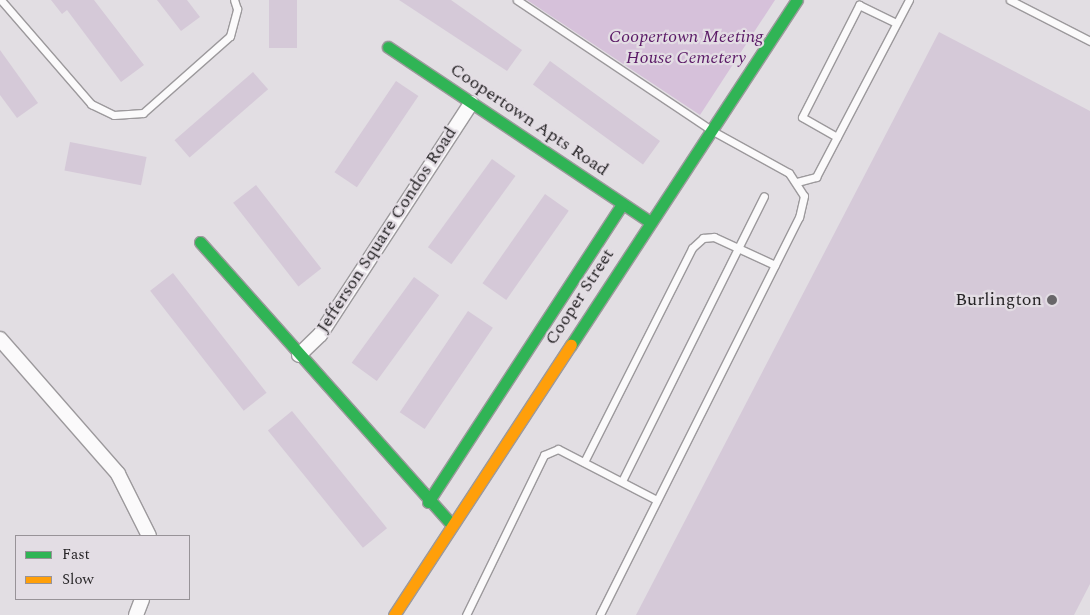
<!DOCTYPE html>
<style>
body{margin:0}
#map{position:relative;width:1090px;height:615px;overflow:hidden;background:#e2dee3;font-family:Spectral,serif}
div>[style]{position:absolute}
.green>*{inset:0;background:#d6c1da}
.building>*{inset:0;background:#d5c9d8;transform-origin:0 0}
.roads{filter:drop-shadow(1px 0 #9c999c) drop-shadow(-1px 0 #9c999c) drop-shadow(0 1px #9c999c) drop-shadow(0 -1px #9c999c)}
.lane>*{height:7px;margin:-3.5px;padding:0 3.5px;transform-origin:3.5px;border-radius:3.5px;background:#fbfafb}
.street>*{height:14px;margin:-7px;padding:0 7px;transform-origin:7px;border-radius:7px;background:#fbfafb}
.fast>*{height:11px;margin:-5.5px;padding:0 5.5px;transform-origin:5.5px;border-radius:5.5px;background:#30b455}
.slow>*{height:11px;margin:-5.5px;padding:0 5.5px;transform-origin:5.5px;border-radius:5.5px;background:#ff9f0a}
.dots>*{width:14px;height:14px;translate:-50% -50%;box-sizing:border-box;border:2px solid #e3dde4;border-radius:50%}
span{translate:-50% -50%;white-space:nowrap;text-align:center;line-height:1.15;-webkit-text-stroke:4.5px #e3dde4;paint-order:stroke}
.park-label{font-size:18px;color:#5a1966;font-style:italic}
.street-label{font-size:18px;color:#272527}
.poi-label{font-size:18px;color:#272527}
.right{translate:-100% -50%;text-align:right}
.legend{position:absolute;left:15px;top:535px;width:175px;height:65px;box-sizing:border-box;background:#e3dde4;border:1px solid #989398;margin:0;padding:6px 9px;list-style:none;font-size:15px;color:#272527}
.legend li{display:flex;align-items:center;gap:10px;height:25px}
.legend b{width:25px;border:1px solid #989398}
</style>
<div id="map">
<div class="green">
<i style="clip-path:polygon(527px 0,775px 0,700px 115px)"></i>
</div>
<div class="building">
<i style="clip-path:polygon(51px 0,94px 0,144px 65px,121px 82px,67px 10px,62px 14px)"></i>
<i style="clip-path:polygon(157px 0,187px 0,200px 17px,181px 31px)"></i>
<i style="left:269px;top:0;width:28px;height:48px"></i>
<i style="clip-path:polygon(399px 0,451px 0,522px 50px,507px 71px)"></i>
<i style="clip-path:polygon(939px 32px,1090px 111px,1090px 584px,1074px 615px,636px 615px)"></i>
<i style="clip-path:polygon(0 50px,38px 103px,17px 118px,0 95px)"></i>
<i style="left:550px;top:61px;width:136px;height:29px;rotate:36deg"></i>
<i style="left:253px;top:72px;width:23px;height:104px;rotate:49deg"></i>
<i style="left:396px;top:81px;width:27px;height:110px;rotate:34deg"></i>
<i style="left:70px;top:142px;width:78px;height:29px;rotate:11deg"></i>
<i style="left:492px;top:159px;width:29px;height:109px;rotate:36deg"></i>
<i style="left:256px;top:185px;width:106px;height:29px;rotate:52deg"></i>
<i style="left:545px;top:194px;width:29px;height:109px;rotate:35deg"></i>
<i style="left:173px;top:273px;width:152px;height:29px;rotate:52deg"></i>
<i style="left:414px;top:277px;width:31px;height:106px;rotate:36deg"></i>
<i style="left:468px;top:311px;width:30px;height:122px;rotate:34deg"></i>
<i style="left:292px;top:411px;width:151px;height:31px;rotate:51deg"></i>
</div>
<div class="roads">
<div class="lane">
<i style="left:1px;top:0;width:138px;rotate:49.1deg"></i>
<i style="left:91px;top:104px;width:25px;rotate:26deg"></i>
<i style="left:114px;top:115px;width:29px;rotate:-4deg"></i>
<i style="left:143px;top:113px;width:116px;rotate:-41.5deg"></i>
<i style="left:230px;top:36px;width:28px;rotate:-75deg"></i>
<i style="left:237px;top:9px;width:9px;rotate:-108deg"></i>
<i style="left:517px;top:0;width:234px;rotate:33.8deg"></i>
<i style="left:711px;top:130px;width:89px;rotate:28.9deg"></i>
<i style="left:789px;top:173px;width:27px;rotate:57deg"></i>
<i style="left:804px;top:196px;width:22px;rotate:103deg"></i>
<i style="left:799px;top:217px;width:445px;rotate:116.6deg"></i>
<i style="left:1010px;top:0;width:90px;rotate:27.1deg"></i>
<i style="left:837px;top:137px;width:40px;rotate:-150.3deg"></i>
<i style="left:802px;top:117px;width:126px;rotate:-63deg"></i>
<i style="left:859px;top:5px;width:41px;rotate:25.9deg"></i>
<i style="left:797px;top:182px;width:20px;rotate:-15deg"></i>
<i style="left:816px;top:177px;width:200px;rotate:-62.3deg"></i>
<i style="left:584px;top:462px;width:240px;rotate:-63.2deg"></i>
<i style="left:692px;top:248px;width:15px;rotate:-42deg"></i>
<i style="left:703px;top:238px;width:11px;rotate:-5deg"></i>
<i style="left:714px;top:237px;width:67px;rotate:24.7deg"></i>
<i style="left:622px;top:481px;width:318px;rotate:-63.5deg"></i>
<i style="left:466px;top:615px;width:178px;rotate:-64deg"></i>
<i style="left:544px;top:455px;width:15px;rotate:-23deg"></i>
<i style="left:558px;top:449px;width:111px;rotate:27.3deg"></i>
</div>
<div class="street">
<i style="left:0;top:339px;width:179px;rotate:48.8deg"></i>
<i style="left:118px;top:474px;width:69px;rotate:63.4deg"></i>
<i style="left:299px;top:355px;width:29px;rotate:-44deg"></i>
<i style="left:320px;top:335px;width:277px;rotate:-56.9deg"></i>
<i style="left:136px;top:615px;width:17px;rotate:-69deg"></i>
</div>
<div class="fast">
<i style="left:388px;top:47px;width:315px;rotate:33.7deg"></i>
<i style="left:200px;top:242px;width:379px;rotate:48.3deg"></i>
<i style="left:571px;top:345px;width:412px;rotate:-56.8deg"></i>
<i style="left:428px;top:502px;width:356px;rotate:-56.9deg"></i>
</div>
<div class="slow">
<i style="left:394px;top:615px;width:323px;rotate:-56.8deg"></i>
</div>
</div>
<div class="dots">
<i style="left:1052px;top:300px;background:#686669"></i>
</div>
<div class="park-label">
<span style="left:686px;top:48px">Coopertown Meeting<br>House Cemetery</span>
</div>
<div class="street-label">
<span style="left:529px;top:120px;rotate:34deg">Coopertown Apts Road</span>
<span style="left:387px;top:230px;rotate:-57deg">Jefferson Square Condos Road</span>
<span style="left:580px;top:297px;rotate:-57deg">Cooper Street</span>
</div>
<div class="poi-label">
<span class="right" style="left:1042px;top:300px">Burlington</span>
</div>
<ul class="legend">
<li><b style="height:6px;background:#30b455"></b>Fast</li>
<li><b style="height:6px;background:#ff9f0a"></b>Slow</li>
</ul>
</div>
